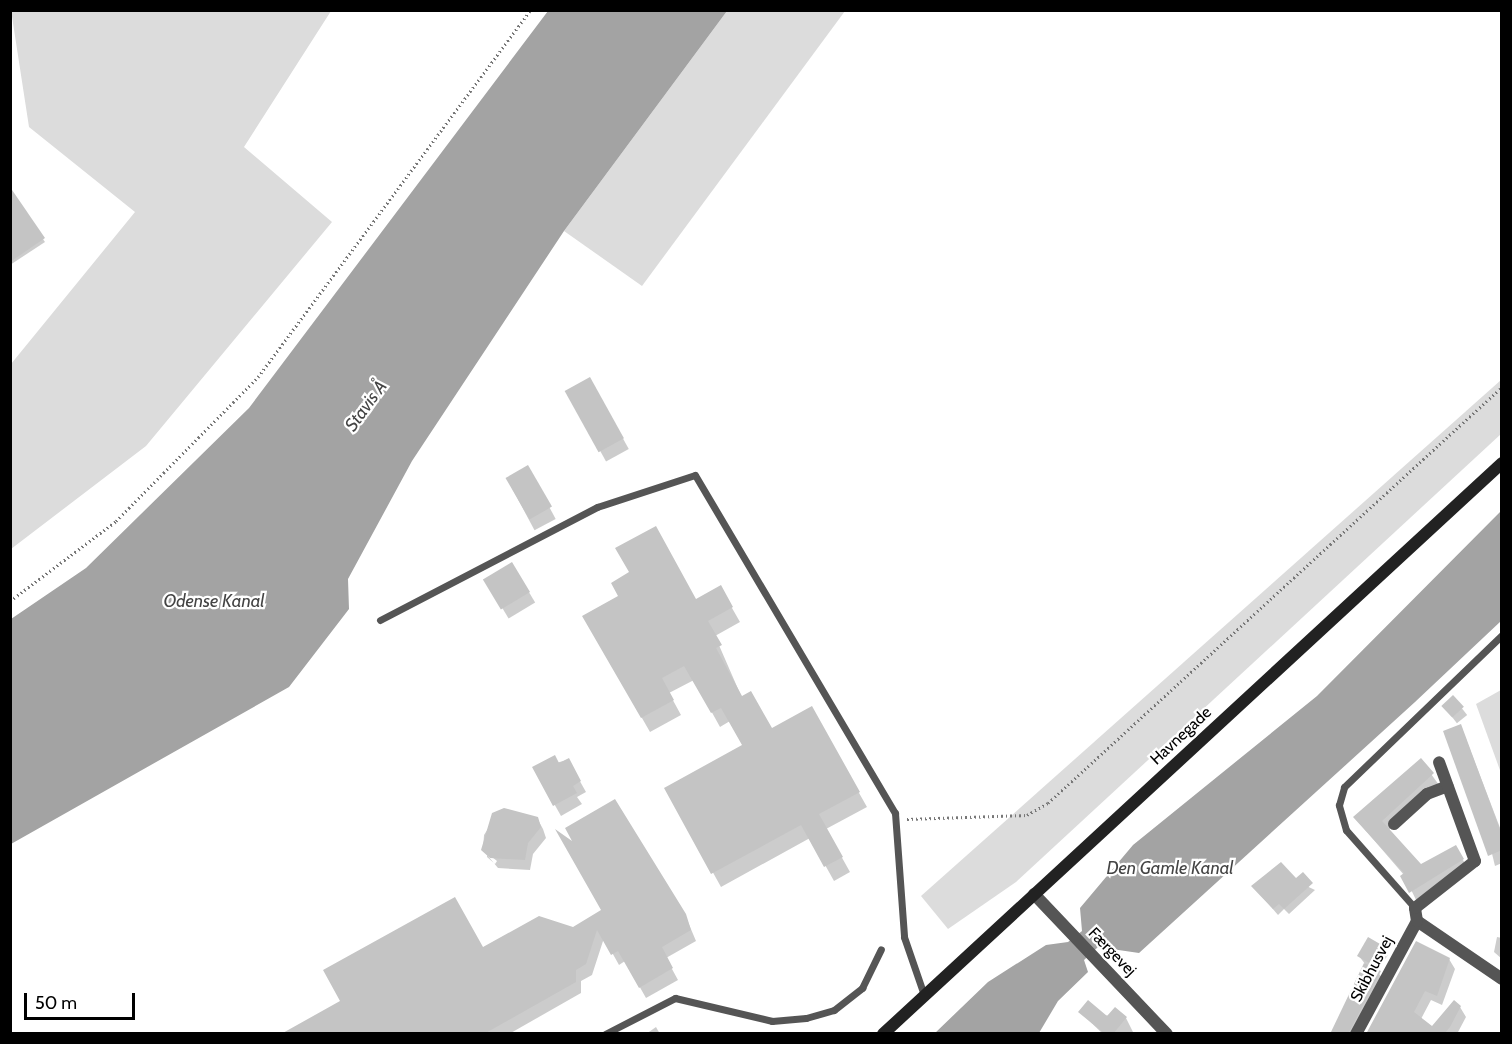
<!DOCTYPE html>
<meta charset="utf-8">
<style>
body{margin:0}
#map{position:relative;width:1512px;height:1044px;overflow:hidden;background:#fff;font-family:Cabin,sans-serif}
div>[style]{position:absolute}
.green>*{inset:0;background:#dcdcdc}
.water>*{inset:0;background:#a3a3a3}
.shadow>*{inset:0;background:#0003;transform-origin:0 0}
.building>*{inset:0;background:#c4c4c4;transform-origin:0 0}
.path>*{height:3px;margin-top:-1.5px;transform-origin:0;background:repeating-linear-gradient(90deg,#777 0 1.5px,transparent 0 4.5px)}
.lane>*{height:7px;margin:-3.5px;padding:0 3.5px;transform-origin:3.5px;border-radius:3.5px;background:#555}
.street>*{height:12px;margin:-6px;padding:0 6px;transform-origin:6px;border-radius:6px;background:#555}
.secondary>*{height:12px;margin:-6px;padding:0 6px;transform-origin:6px;border-radius:6px;background:#222}
span{translate:-50% -50%;white-space:nowrap;text-align:center;line-height:1.15;-webkit-text-stroke:4.5px #fff;paint-order:stroke}
.street-label{font-size:16px;color:#000}
.water-label{font-size:18px;color:#444;font-style:italic}
.frame{position:absolute;inset:0;border:12px solid #000;pointer-events:none}
.scale{position:absolute;left:24px;top:993px;width:111px;height:27px;box-sizing:border-box;border:3px solid #000;border-top:0;padding-left:8px;font-size:18px;line-height:21px;white-space:nowrap;color:#000;-webkit-text-stroke:4px #fff;paint-order:stroke}
</style>
<div id="map">
<div class="green">
<i style="clip-path:polygon(11px 10px,331px 11px,244px 147px,332px 222px,146px 446px,11px 549px,11px 364px,135px 212px,29px 127px)"></i>
<i style="clip-path:polygon(727px 11px,845px 11px,642px 286px,564px 231px)"></i>
<i style="clip-path:polygon(1501px 380px,1501px 434px,1016px 882px,948px 929px,921px 896px)"></i>
<i style="clip-path:polygon(1501px 690px,1501px 773px,1476px 704px)"></i>
</div>
<div class="water">
<i style="clip-path:polygon(548px 11px,727px 11px,564px 231px,412px 461px,348px 579px,349px 609px,289px 687px,11px 844px,11px 619px,86px 568px,249px 408px)"></i>
<i style="clip-path:polygon(1501px 511px,1501px 621px,1415px 702px,1139px 953px,1098px 947px,1084px 960px,1088px 972px,1058px 1001px,1039px 1033px,934px 1034px,988px 982px,1046px 945px,1068px 942px,1082px 931px,1080px 908px,1133px 845px,1317px 696px)"></i>
</div>
<div class="shadow">
<i style="clip-path:polygon(10px 190px,45px 242px,10px 265px)"></i>
<i style="left:590px;top:379px;width:80px;height:26px;rotate:61deg"></i>
<i style="left:528px;top:467px;width:59px;height:24px;rotate:62deg"></i>
<i style="left:512px;top:564px;width:45px;height:31px;rotate:59deg"></i>
<i style="clip-path:polygon(720px 587px,740px 622px,715px 636px,742px 698px,771px 730px,811px 708px,867px 807px,826px 829px,850px 872px,834px 881px,810px 838px,721px 887px,666px 788px,744px 745px,730px 721px,720px 727px,694px 680px,669px 693px,681px 715px,650px 732px,584px 617px,696px 601px)"></i>
<i style="left:1453px;top:697px;width:23px;height:13px;rotate:52deg"></i>
<i style="clip-path:polygon(1461px 726px,1502px 833px,1502px 863px,1495px 866px)"></i>
<i style="clip-path:polygon(568px 760px,586px 792px,577px 797px,582px 804px,561px 816px,534px 768px)"></i>
<i style="clip-path:polygon(1421px 760px,1439px 785px,1389px 830px,1421px 866px,1456px 847px,1469px 871px,1417px 902px,1404px 875px,1354px 817px)"></i>
<i style="clip-path:polygon(evenodd,500px 810px,537px 818px,543px 829px,546px 838px,533px 854px,530px 870px,498px 868px,483px 850px,484px 835px,500px 810px,487px 853px,497px 861px,495px 864px,487px 857px,487px 853px)"></i>
<i style="clip-path:polygon(1296px 881px,1315px 890px,1289px 914px,1284px 909px,1278px 915px,1253px 886px)"></i>
<i style="clip-path:polygon(685px 915px,696px 941px,666px 958px,678px 980px,646px 998px,625px 961px,619px 965px,604px 938px,592px 975px,581px 981px,581px 993px,509px 1034px,284px 1034px,483px 949px,574px 928px)"></i>
<i style="clip-path:polygon(1497px 937px,1502px 938px,1502px 959px,1494px 952px)"></i>
<i style="clip-path:polygon(1384px 948px,1388px 955px,1377px 971px,1385px 982px,1358px 1034px,1332px 1034px,1365px 964px,1359px 956px)"></i>
<i style="clip-path:polygon(1449px 959px,1455px 969px,1442px 1005px,1431px 1000px,1421px 1019px,1432px 1028px,1460px 1007px,1466px 1017px,1457px 1034px,1367px 1034px)"></i>
<i style="clip-path:polygon(1080px 1012px,1126px 1018px,1134px 1034px,1103px 1034px)"></i>
<i style="clip-path:polygon(656px 1027px,660px 1034px,646px 1034px)"></i>
</div>
<div class="building">
<i style="clip-path:polygon(10px 187px,45px 238px,10px 262px)"></i>
<i style="left:590px;top:377px;width:70px;height:29px;rotate:61deg"></i>
<i style="left:528px;top:465px;width:48px;height:26px;rotate:60deg"></i>
<i style="clip-path:polygon(656px 526px,696px 599px,721px 585px,733px 607px,708px 621px,722px 645px,716px 648px,742px 696px,751px 691px,772px 728px,812px 706px,860px 792px,819px 814px,843px 857px,824px 867px,801px 825px,711px 874px,664px 788px,742px 745px,721px 708px,711px 713px,684px 666px,662px 678px,674px 700px,641px 718px,582px 616px,618px 596px,611px 583px,629px 572px,615px 548px)"></i>
<i style="left:512px;top:562px;width:35px;height:34px;rotate:59deg"></i>
<i style="left:1453px;top:695px;width:16px;height:16px;rotate:47deg"></i>
<i style="clip-path:polygon(1461px 724px,1502px 835px,1502px 850px,1488px 856px,1443px 731px)"></i>
<i style="clip-path:polygon(555px 755px,559px 763px,569px 758px,581px 781px,573px 786px,577px 793px,553px 806px,532px 767px)"></i>
<i style="clip-path:polygon(1421px 758px,1434px 773px,1382px 821px,1421px 864px,1456px 845px,1464px 859px,1409px 893px,1400px 876px,1404px 873px,1353px 817px)"></i>
<i style="clip-path:polygon(615px 799px,686px 914px,691px 930px,662px 947px,673px 968px,639px 988px,618px 951px,611px 955px,597px 930px,586px 964px,576px 970px,576px 982px,484px 1034px,281px 1034px,340px 1001px,323px 970px,455px 897px,483px 947px,539px 916px,573px 927px,601px 910px,555px 829px,572px 841px,565px 828px)"></i>
<i style="clip-path:polygon(504px 808px,538px 817px,541px 827px,528px 843px,525px 860px,490px 858px,481px 850px,492px 813px)"></i>
<i style="clip-path:polygon(1281px 862px,1296px 878px,1303px 872px,1313px 883px,1284px 909px,1279px 904px,1273px 909px,1251px 886px)"></i>
<i style="left:1368px;top:937px;width:20px;height:22px;rotate:30deg"></i>
<i style="clip-path:polygon(1416px 941px,1450px 958px,1437px 996px,1425px 991px,1414px 1012px,1432px 1026px,1454px 1000px,1461px 1006px,1450px 1027px,1444px 1034px,1366px 1034px)"></i>
<i style="clip-path:polygon(1364px 963px,1381px 971px,1348px 1034px,1330px 1034px)"></i>
<i style="clip-path:polygon(1088px 1000px,1107px 1016px,1115px 1007px,1127px 1017px,1113px 1034px,1105px 1034px,1078px 1012px)"></i>
</div>
<div class="path">
<i style="left:10px;top:601px;width:133px;rotate:-37deg"></i>
<i style="left:116px;top:521px;width:202px;rotate:-45.4deg"></i>
<i style="left:258px;top:377px;width:457px;rotate:-53.4deg"></i>
<i style="left:907px;top:819px;width:120px;rotate:-1.9deg"></i>
<i style="left:1027px;top:815px;width:24px;rotate:-30deg"></i>
<i style="left:1048px;top:803px;width:616px;rotate:-42.5deg"></i>
</div>
<div class="lane">
<i style="left:380px;top:620px;width:245px;rotate:-27.5deg"></i>
<i style="left:597px;top:507px;width:103px;rotate:-18.1deg"></i>
<i style="left:695px;top:475px;width:393px;rotate:59.4deg"></i>
<i style="left:895px;top:813px;width:124px;rotate:85.8deg"></i>
<i style="left:904px;top:937px;width:61px;rotate:71deg"></i>
<i style="left:1415px;top:908px;width:104px;rotate:-131.5deg"></i>
<i style="left:1346px;top:830px;width:26px;rotate:-106deg"></i>
<i style="left:1339px;top:805px;width:19px;rotate:-74deg"></i>
<i style="left:1344px;top:787px;width:219px;rotate:-43.9deg"></i>
<i style="left:605px;top:1034px;width:79px;rotate:-27.2deg"></i>
<i style="left:675px;top:998px;width:100px;rotate:13.3deg"></i>
<i style="left:772px;top:1021px;width:34px;rotate:-5deg"></i>
<i style="left:806px;top:1018px;width:29px;rotate:-16deg"></i>
<i style="left:834px;top:1010px;width:36px;rotate:-38deg"></i>
<i style="left:862px;top:988px;width:43px;rotate:-64deg"></i>
</div>
<div class="street">
<i style="left:1394px;top:824px;width:45px;rotate:-42.3deg"></i>
<i style="left:1427px;top:794px;width:22px;rotate:-21deg"></i>
<i style="left:1034px;top:894px;width:193px;rotate:46.5deg"></i>
<i style="left:1417px;top:921px;width:103px;rotate:34.3deg"></i>
<i style="left:1356px;top:1034px;width:128px;rotate:-61.6deg"></i>
<i style="left:1417px;top:921px;width:13px;rotate:-99deg"></i>
<i style="left:1415px;top:908px;width:76px;rotate:-38.1deg"></i>
<i style="left:1475px;top:861px;width:105px;rotate:-110deg"></i>
</div>
<div class="secondary">
<i style="left:883px;top:1034px;width:842px;rotate:-42.69deg"></i>
</div>
<div class="street-label">
<span style="left:1181px;top:736px;rotate:-43deg">Havnegade</span>
<span style="left:1112px;top:952px;rotate:46deg">Færgevej</span>
<span style="left:1372px;top:969px;rotate:-62deg">Skibhusvej</span>
</div>
<div class="water-label">
<span style="left:366px;top:406px;rotate:-54deg">Stavis Å</span>
<span style="left:214px;top:601px">Odense Kanal</span>
<span style="left:1170px;top:868px">Den Gamle Kanal</span>
</div>
<div class="frame"></div>
<div class="scale">50 m</div>
</div>
